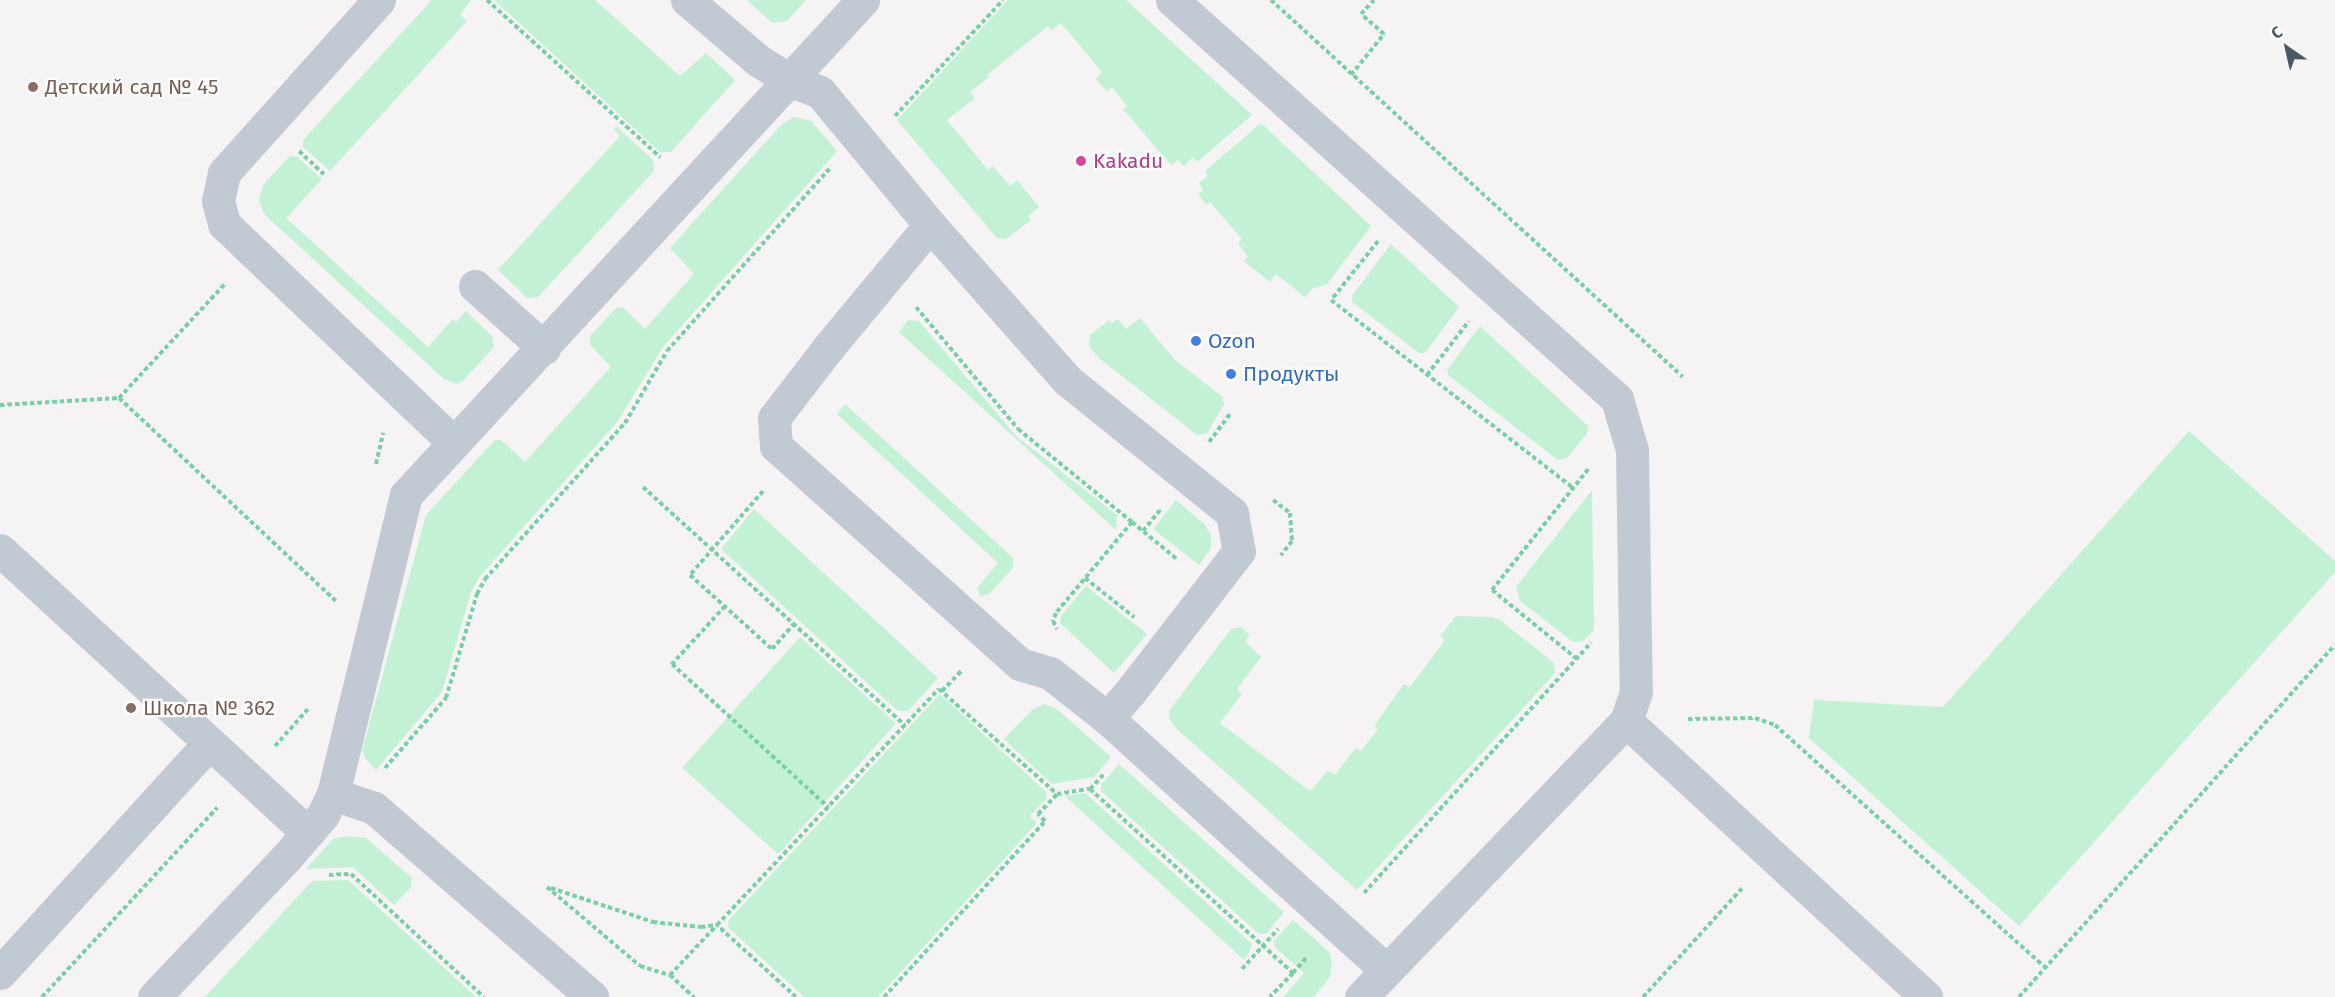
<!DOCTYPE html>
<meta charset="utf-8">
<style>
body{margin:0}
#map{position:relative;width:2335px;height:997px;overflow:hidden;background:#f5f3f3;font-family:"Fira Sans",sans-serif}
div>[style]{position:absolute}
.green>*{inset:0;background:#c3f1d5;transform-origin:0 0}
.path>*{height:4px;margin-top:-2px;transform-origin:0;background:repeating-linear-gradient(90deg,#7ad0a6 0 4.5px,transparent 0 7.5px)}
.minor>*{height:33px;margin:-16.5px;padding:0 16.5px;transform-origin:16.5px;border-radius:16.5px;background:#c1cad2}
.dots>*{width:16px;height:16px;translate:-50% -50%;box-sizing:border-box;border:3px solid #fff;border-radius:50%}
span{translate:-50% -50%;white-space:nowrap;text-align:center;line-height:1.15;-webkit-text-stroke:4.5px #fff;paint-order:stroke}
.education-label{font-size:21px;color:#785e54}
.left{translate:0 -50%;text-align:left}
.hotel-label{font-size:21px;color:#b23c85}
.shop-label{font-size:21px;color:#366cbe}
.north{position:absolute;left:2257px;top:18px;width:60px;height:60px;-webkit-text-stroke:4px #fff;paint-order:stroke;rotate:326deg;font-size:16px;font-weight:700;line-height:24px;text-align:center;color:#4a5661}
.north::after{content:'';display:block;margin:auto;width:21px;height:27px;background:#4a5661;clip-path:polygon(50% 0,100% 100%,50% 72%,0 100%)}
</style>
<div id="map">
<div class="green">
<i style="clip-path:polygon(432px 0,471px 0,460px 15px,467px 21px,330px 171px,303px 147px,303px 140px)"></i>
<i style="clip-path:polygon(494px 0,595px 0,680px 76px,706px 53px,735px 80px,671px 152px,660px 152px)"></i>
<i style="clip-path:polygon(747px 0,806px 0,787px 21px,772px 23px)"></i>
<i style="clip-path:polygon(1008px 0,1126px 0,1252px 115px,1197px 162px,1193px 157px,1184px 166px,1178px 160px,1171px 165px,1123px 109px,1127px 106px,1112px 87px,1107px 91px,1096px 79px,1102px 72px,1061px 23px,1052px 30px,1048px 26px,987px 75px,988px 78px,970px 92px,975px 98px,947px 120px,988px 170px,993px 166px,1010px 186px,1017px 180px,1039px 207px,1028px 216px,1031px 220px,1006px 239px,997px 238px,897px 120px)"></i>
<i style="clip-path:polygon(793px 117px,811px 121px,837px 151px,663px 347px,618px 421px,480px 576px,471px 592px,442px 692px,376px 770px,365px 758px,362px 751px,426px 515px,495px 440px,501px 440px,525px 462px,611px 367px,590px 345px,590px 336px,617px 307px,624px 308px,645px 329px,694px 274px,670px 248px,780px 126px)"></i>
<i style="clip-path:polygon(1261px 123px,1371px 226px,1327px 284px,1312px 289px,1305px 297px,1276px 274px,1270px 282px,1244px 261px,1248px 257px,1238px 243px,1242px 239px,1210px 202px,1206px 205px,1198px 194px,1203px 190px,1199px 183px,1208px 176px,1205px 171px)"></i>
<i style="clip-path:polygon(616px 126px,653px 160px,654px 171px,538px 297px,527px 298px,498px 270px,620px 136px,614px 129px)"></i>
<i style="clip-path:polygon(290px 156px,296px 156px,322px 179px,286px 218px,428px 347px,453px 319px,456px 322px,466px 311px,492px 336px,494px 347px,463px 381px,456px 384px,444px 379px,264px 214px,259px 200px,263px 185px)"></i>
<i style="clip-path:polygon(1391px 244px,1459px 307px,1425px 353px,1419px 353px,1352px 302px,1352px 296px)"></i>
<i style="clip-path:polygon(1140px 318px,1175px 360px,1224px 398px,1222px 400px,1225px 403px,1207px 433px,1197px 435px,1099px 358px,1089px 346px,1090px 335px,1109px 320px,1112px 323px,1118px 319px,1126px 329px)"></i>
<i style="clip-path:polygon(908px 320px,919px 321px,1016px 436px,1117px 515px,1116px 530px,899px 332px)"></i>
<i style="clip-path:polygon(1480px 326px,1588px 426px,1588px 432px,1567px 458px,1558px 460px,1449px 376px,1447px 370px)"></i>
<i style="clip-path:polygon(845px 404px,1013px 558px,1013px 568px,989px 594px,980px 596px,977px 588px,998px 563px,837px 414px)"></i>
<i style="clip-path:polygon(2189px 431px,2335px 561px,2335px 572px,2019px 926px,1809px 738px,1814px 700px,1943px 707px)"></i>
<i style="clip-path:polygon(1592px 490px,1594px 630px,1583px 641px,1573px 642px,1520px 601px,1516px 587px)"></i>
<i style="clip-path:polygon(1176px 500px,1204px 524px,1211px 535px,1211px 548px,1199px 565px,1153px 529px)"></i>
<i style="clip-path:polygon(754px 509px,938px 678px,908px 711px,898px 711px,721px 549px)"></i>
<i style="clip-path:polygon(1086px 586px,1147px 634px,1114px 673px,1060px 623px,1061px 616px)"></i>
<i style="clip-path:polygon(1456px 616px,1491px 617px,1500px 620px,1554px 663px,1555px 673px,1357px 890px,1176px 728px,1169px 718px,1169px 711px,1231px 629px,1241px 627px,1250px 635px,1245px 641px,1261px 657px,1237px 689px,1242px 694px,1220px 723px,1310px 791px,1328px 771px,1335px 775px,1355px 748px,1361px 751px,1378px 729px,1374px 726px,1404px 684px,1410px 687px,1445px 640px,1440px 636px)"></i>
<i style="left:800px;top:637px;width:129px;height:176px;rotate:42deg"></i>
<i style="clip-path:polygon(940px 694px,1046px 792px,1046px 799px,1030px 816px,1037px 823px,878px 997px,804px 997px,729px 928px,728px 921px)"></i>
<i style="clip-path:polygon(1045px 704px,1058px 710px,1111px 757px,1094px 777px,1052px 784px,1004px 739px,1033px 709px)"></i>
<i style="clip-path:polygon(1119px 764px,1284px 912px,1266px 934px,1259px 934px,1101px 791px,1101px 785px)"></i>
<i style="clip-path:polygon(1085px 793px,1251px 943px,1251px 949px,1244px 960px,1065px 796px)"></i>
<i style="clip-path:polygon(350px 836px,366px 838px,412px 878px,411px 887px,394px 905px,353px 867px,306px 869px,333px 839px)"></i>
<i style="clip-path:polygon(348px 880px,476px 997px,205px 997px,312px 881px)"></i>
<i style="clip-path:polygon(1293px 920px,1329px 952px,1332px 962px,1330px 977px,1314px 997px,1283px 997px,1304px 973px,1275px 947px,1274px 941px)"></i>
</div>
<div class="path">
<i style="left:487px;top:0;width:234px;rotate:42.2deg"></i>
<i style="left:1271px;top:0;width:558px;rotate:42.46deg"></i>
<i style="left:1351px;top:75px;width:53px;rotate:-51.2deg"></i>
<i style="left:1384px;top:34px;width:30px;rotate:-139deg"></i>
<i style="left:1361px;top:14px;width:19px;rotate:-47deg"></i>
<i style="left:895px;top:116px;width:158px;rotate:-47deg"></i>
<i style="left:299px;top:151px;width:34px;rotate:43deg"></i>
<i style="left:1378px;top:241px;width:75px;rotate:128.5deg"></i>
<i style="left:1331px;top:300px;width:306px;rotate:37.8deg"></i>
<i style="left:916px;top:307px;width:159px;rotate:50.1deg"></i>
<i style="left:1018px;top:429px;width:147px;rotate:39.2deg"></i>
<i style="left:1132px;top:522px;width:119px;rotate:129.9deg"></i>
<i style="left:1056px;top:613px;width:9px;rotate:111deg"></i>
<i style="left:1053px;top:621px;width:9px;rotate:63deg"></i>
<i style="left:1427px;top:375px;width:68px;rotate:-52.1deg"></i>
<i style="left:119px;top:398px;width:156px;rotate:-47.1deg"></i>
<i style="left:0;top:405px;width:119px;rotate:-3.4deg"></i>
<i style="left:119px;top:398px;width:297px;rotate:43.1deg"></i>
<i style="left:1209px;top:442px;width:35px;rotate:-53deg"></i>
<i style="left:376px;top:464px;width:32px;rotate:-77deg"></i>
<i style="left:643px;top:487px;width:354px;rotate:42.3deg"></i>
<i style="left:763px;top:491px;width:111px;rotate:131deg"></i>
<i style="left:690px;top:575px;width:110px;rotate:42.1deg"></i>
<i style="left:772px;top:649px;width:33px;rotate:-49deg"></i>
<i style="left:1273px;top:500px;width:21px;rotate:37deg"></i>
<i style="left:1290px;top:513px;width:28px;rotate:86deg"></i>
<i style="left:1292px;top:541px;width:18px;rotate:128deg"></i>
<i style="left:1132px;top:522px;width:60px;rotate:39.6deg"></i>
<i style="left:1143px;top:531px;width:28px;rotate:-51deg"></i>
<i style="left:1085px;top:578px;width:63px;rotate:38.5deg"></i>
<i style="left:725px;top:606px;width:79px;rotate:132.4deg"></i>
<i style="left:672px;top:664px;width:212px;rotate:42.5deg"></i>
<i style="left:1577px;top:659px;width:109px;rotate:-140.9deg"></i>
<i style="left:1492px;top:590px;width:156px;rotate:-51.5deg"></i>
<i style="left:942px;top:691px;width:29px;rotate:-46deg"></i>
<i style="left:1688px;top:719px;width:67px;rotate:-0.9deg"></i>
<i style="left:1755px;top:718px;width:21px;rotate:19deg"></i>
<i style="left:1775px;top:725px;width:364px;rotate:41.9deg"></i>
<i style="left:275px;top:746px;width:50px;rotate:-48.3deg"></i>
<i style="left:385px;top:768px;width:93px;rotate:-48.9deg"></i>
<i style="left:446px;top:698px;width:109px;rotate:-73.4deg"></i>
<i style="left:477px;top:594px;width:17px;rotate:-62deg"></i>
<i style="left:485px;top:579px;width:210px;rotate:-48.1deg"></i>
<i style="left:625px;top:423px;width:83px;rotate:-59.7deg"></i>
<i style="left:667px;top:351px;width:244px;rotate:-48.3deg"></i>
<i style="left:1090px;top:789px;width:21px;rotate:-47deg"></i>
<i style="left:329px;top:875px;width:22px;rotate:-3deg"></i>
<i style="left:351px;top:874px;width:181px;rotate:42.8deg"></i>
<i style="left:547px;top:887px;width:122px;rotate:40.3deg"></i>
<i style="left:640px;top:966px;width:31px;rotate:17deg"></i>
<i style="left:670px;top:975px;width:33px;rotate:43deg"></i>
<i style="left:551px;top:888px;width:108px;rotate:18.4deg"></i>
<i style="left:653px;top:922px;width:48px;rotate:5.9deg"></i>
<i style="left:701px;top:927px;width:16px;rotate:-7deg"></i>
<i style="left:1364px;top:893px;width:338px;rotate:-47.8deg"></i>
<i style="left:1242px;top:969px;width:54px;rotate:-48deg"></i>
<i style="left:1293px;top:973px;width:21px;rotate:-49deg"></i>
<i style="left:670px;top:975px;width:69px;rotate:-46.8deg"></i>
<i style="left:42px;top:997px;width:258px;rotate:-47.2deg"></i>
<i style="left:796px;top:997px;width:107px;rotate:-137.7deg"></i>
<i style="left:717px;top:925px;width:324px;rotate:-46.8deg"></i>
<i style="left:939px;top:689px;width:158px;rotate:41.7deg"></i>
<i style="left:884px;top:997px;width:239px;rotate:-47.5deg"></i>
<i style="left:1045px;top:821px;width:10px;rotate:-135deg"></i>
<i style="left:1038px;top:814px;width:28px;rotate:-46deg"></i>
<i style="left:1057px;top:794px;width:33px;rotate:-9deg"></i>
<i style="left:1090px;top:789px;width:274px;rotate:42.2deg"></i>
<i style="left:1293px;top:973px;width:33px;rotate:134deg"></i>
<i style="left:1643px;top:997px;width:149px;rotate:-47.7deg"></i>
<i style="left:2019px;top:997px;width:473px;rotate:-48.1deg"></i>
</div>
<div class="minor">
<i style="left:379px;top:0;width:232px;rotate:131.9deg"></i>
<i style="left:224px;top:173px;width:29px;rotate:102deg"></i>
<i style="left:218px;top:201px;width:24px;rotate:75deg"></i>
<i style="left:224px;top:224px;width:316px;rotate:43.6deg"></i>
<i style="left:687px;top:0;width:94px;rotate:40.3deg"></i>
<i style="left:759px;top:61px;width:36px;rotate:32deg"></i>
<i style="left:789px;top:80px;width:33px;rotate:21deg"></i>
<i style="left:820px;top:92px;width:173px;rotate:50.4deg"></i>
<i style="left:930px;top:225px;width:207px;rotate:48.5deg"></i>
<i style="left:1067px;top:380px;width:212px;rotate:38.9deg"></i>
<i style="left:1232px;top:513px;width:39px;rotate:80deg"></i>
<i style="left:1239px;top:551px;width:178px;rotate:127.7deg"></i>
<i style="left:1130px;top:692px;width:35px;rotate:131deg"></i>
<i style="left:1172px;top:0;width:598px;rotate:41.88deg"></i>
<i style="left:1617px;top:399px;width:53px;rotate:73.6deg"></i>
<i style="left:1632px;top:450px;width:242px;rotate:89.1deg"></i>
<i style="left:1636px;top:692px;width:31px;rotate:109deg"></i>
<i style="left:1626px;top:721px;width:383px;rotate:133.8deg"></i>
<i style="left:930px;top:225px;width:160px;rotate:129.7deg"></i>
<i style="left:828px;top:348px;width:88px;rotate:127.6deg"></i>
<i style="left:774px;top:418px;width:28px;rotate:86deg"></i>
<i style="left:776px;top:446px;width:327px;rotate:41.8deg"></i>
<i style="left:1020px;top:664px;width:31px;rotate:17deg"></i>
<i style="left:1050px;top:673px;width:73px;rotate:38.3deg"></i>
<i style="left:1107px;top:718px;width:376px;rotate:42.1deg"></i>
<i style="left:475px;top:286px;width:93px;rotate:41.9deg"></i>
<i style="left:0;top:550px;width:418px;rotate:42.6deg"></i>
<i style="left:1626px;top:721px;width:408px;rotate:42.6deg"></i>
<i style="left:333px;top:794px;width:43px;rotate:18.9deg"></i>
<i style="left:374px;top:808px;width:289px;rotate:40.9deg"></i>
<i style="left:0;top:973px;width:311px;rotate:-47.7deg"></i>
<i style="left:154px;top:997px;width:192px;rotate:-46.5deg"></i>
<i style="left:286px;top:858px;width:57px;rotate:-49.3deg"></i>
<i style="left:323px;top:815px;width:23px;rotate:-65deg"></i>
<i style="left:333px;top:794px;width:308px;rotate:-76.3deg"></i>
<i style="left:406px;top:495px;width:674px;rotate:-47.29deg"></i>
</div>
<div class="dots">
<i style="left:33px;top:87px;background:#8d6e63"></i>
<i style="left:1081px;top:161px;background:#d1479c"></i>
<i style="left:1196px;top:341px;background:#3f7fe0"></i>
<i style="left:1231px;top:374px;background:#3f7fe0"></i>
<i style="left:131px;top:708px;background:#8d6e63"></i>
</div>
<div class="education-label">
<span class="left" style="left:45px;top:87px">Детский сад № 45</span>
<span class="left" style="left:143px;top:708px">Школа № 362</span>
</div>
<div class="hotel-label">
<span class="left" style="left:1093px;top:161px">Kakadu</span>
</div>
<div class="shop-label">
<span class="left" style="left:1208px;top:341px">Ozon</span>
<span class="left" style="left:1243px;top:374px">Продукты</span>
</div>
<div class="north">С</div>
</div>
